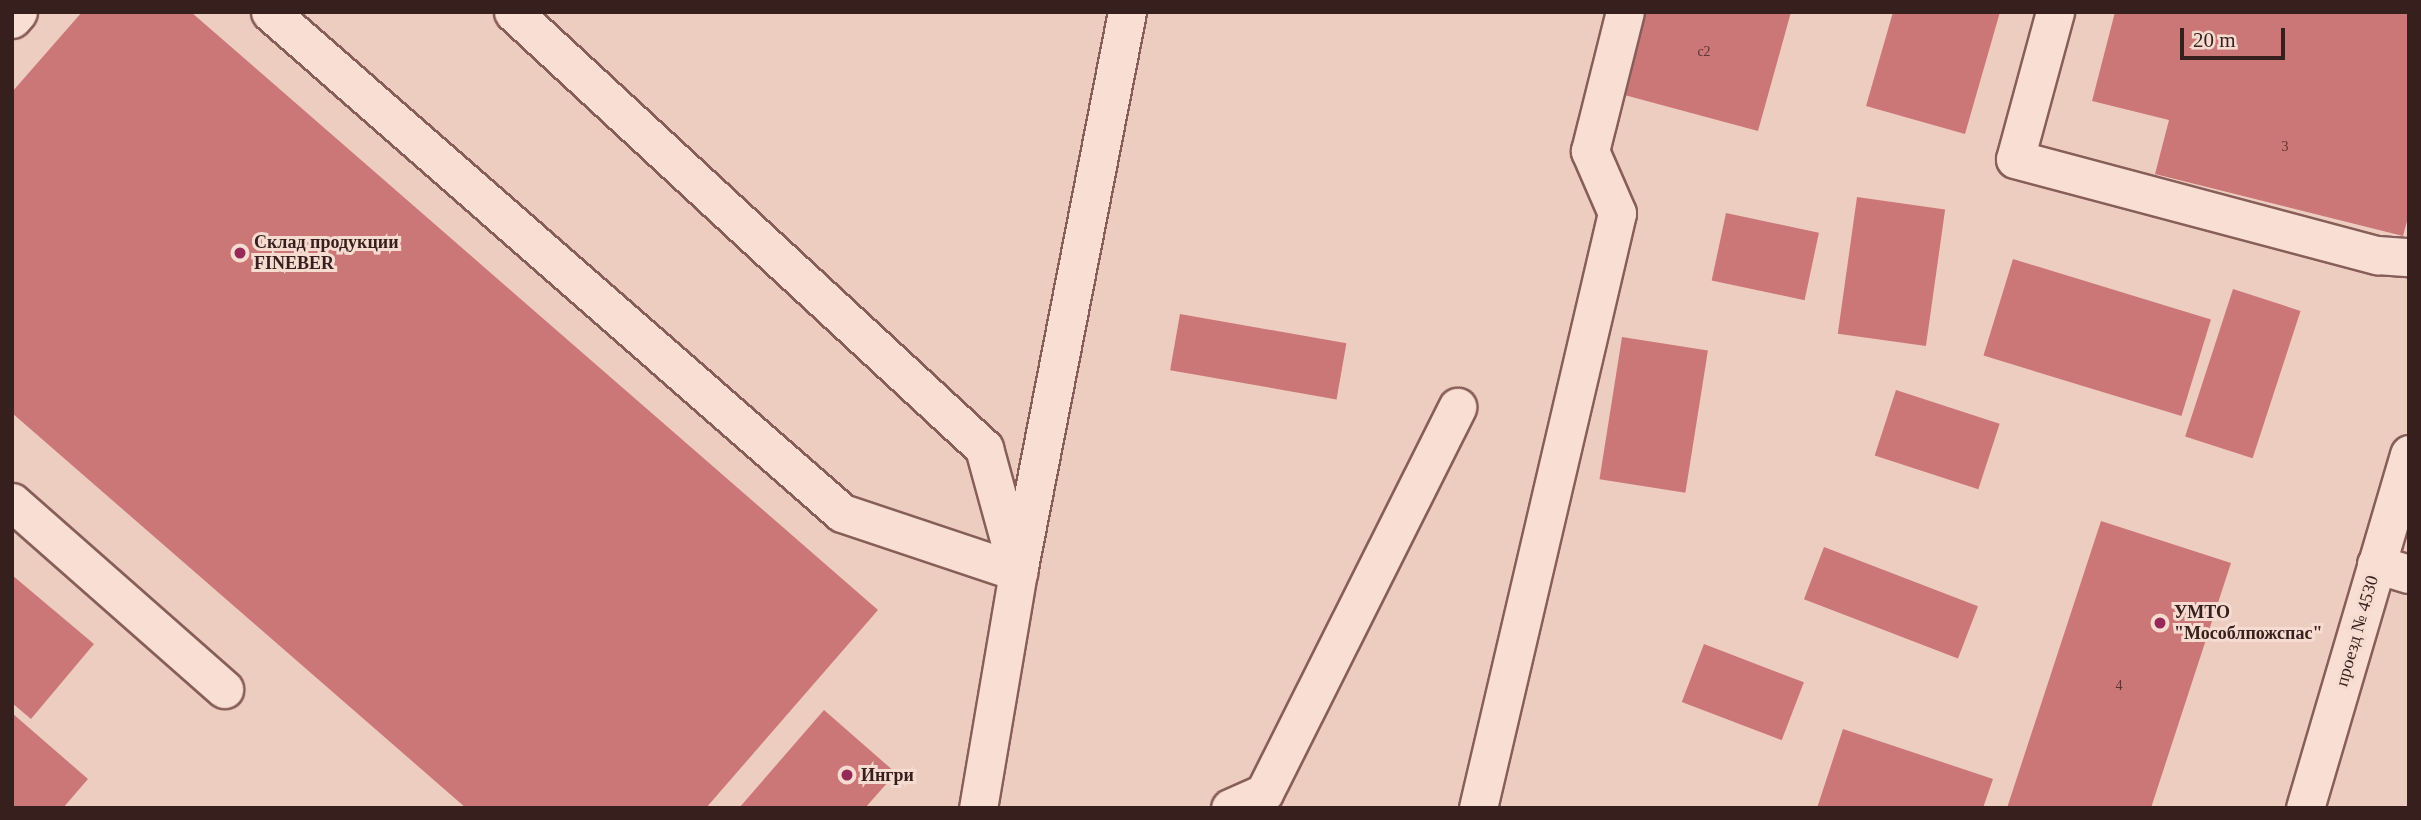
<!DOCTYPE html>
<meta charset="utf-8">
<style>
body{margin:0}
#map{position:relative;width:2421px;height:820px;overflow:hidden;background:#eecdc1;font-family:Georgia,serif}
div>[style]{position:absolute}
.building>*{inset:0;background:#c77;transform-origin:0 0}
.roads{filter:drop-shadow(2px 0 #875e59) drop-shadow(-2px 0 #875e59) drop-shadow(0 2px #875e59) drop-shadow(0 -2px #875e59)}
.minor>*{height:37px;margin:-18.5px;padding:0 18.5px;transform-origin:18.5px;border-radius:18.5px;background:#f9ded4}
.dots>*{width:19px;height:19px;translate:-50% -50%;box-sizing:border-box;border:4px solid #f5dbd0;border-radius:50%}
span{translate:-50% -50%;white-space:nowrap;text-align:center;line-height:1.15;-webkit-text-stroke:6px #f5dbd0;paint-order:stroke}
.number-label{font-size:14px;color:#5c3534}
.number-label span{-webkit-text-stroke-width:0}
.poi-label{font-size:18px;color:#371f1d;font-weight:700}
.left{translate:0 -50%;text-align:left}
.street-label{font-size:18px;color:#371f1d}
.frame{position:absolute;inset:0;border:14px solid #371f1d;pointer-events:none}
.scale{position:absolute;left:2180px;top:28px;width:105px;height:32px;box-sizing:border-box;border:4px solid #371f1d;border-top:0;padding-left:9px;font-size:21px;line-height:24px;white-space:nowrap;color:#371f1d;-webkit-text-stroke:5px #f5dbd0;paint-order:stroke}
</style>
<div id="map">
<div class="building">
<i style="clip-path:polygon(82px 12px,191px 12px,878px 610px,706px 808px,466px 808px,12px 413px,12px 92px)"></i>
<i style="clip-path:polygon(1640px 12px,1791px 12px,1758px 131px,1617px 93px)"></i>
<i style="clip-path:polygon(1893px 12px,2000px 12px,1965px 134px,1866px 106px)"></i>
<i style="clip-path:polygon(2115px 12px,2409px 12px,2409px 214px,2403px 236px,2155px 174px,2169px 120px,2092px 101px)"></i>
<i style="left:1857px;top:197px;width:89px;height:138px;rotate:8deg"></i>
<i style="left:1726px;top:213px;width:95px;height:69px;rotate:12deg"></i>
<i style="left:2013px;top:259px;width:207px;height:101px;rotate:17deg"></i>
<i style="left:2233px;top:289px;width:71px;height:155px;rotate:18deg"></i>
<i style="left:1180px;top:314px;width:169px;height:57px;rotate:10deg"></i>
<i style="left:1622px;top:337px;width:87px;height:144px;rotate:9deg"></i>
<i style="left:1896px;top:390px;width:109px;height:69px;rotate:18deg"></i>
<i style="clip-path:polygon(2101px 521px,2231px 563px,2151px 808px,2007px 808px)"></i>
<i style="left:1824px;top:547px;width:165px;height:56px;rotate:21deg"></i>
<i style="clip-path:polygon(12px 575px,94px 644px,31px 719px,12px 703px)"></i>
<i style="left:1704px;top:644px;width:107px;height:62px;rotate:21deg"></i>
<i style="clip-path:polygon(824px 710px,896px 773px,865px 808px,739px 808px)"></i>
<i style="clip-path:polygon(12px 713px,88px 779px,63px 808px,12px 808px)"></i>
<i style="clip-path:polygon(1843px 729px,1993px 779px,1983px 808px,1817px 808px)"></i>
</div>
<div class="roads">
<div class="minor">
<i style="left:270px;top:12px;width:760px;rotate:41.21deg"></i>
<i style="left:842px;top:513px;width:186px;rotate:18.5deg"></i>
<i style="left:1018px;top:572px;width:571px;rotate:-78.99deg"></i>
<i style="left:513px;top:12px;width:642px;rotate:42.79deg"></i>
<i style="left:984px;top:448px;width:129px;rotate:74.7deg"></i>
<i style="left:1018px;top:572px;width:239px;rotate:99.6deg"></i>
<i style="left:2055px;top:12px;width:152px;rotate:105.2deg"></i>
<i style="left:2015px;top:159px;width:375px;rotate:14.9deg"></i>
<i style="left:2377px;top:255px;width:32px;rotate:4deg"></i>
<i style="left:12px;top:19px;width:9px;rotate:-49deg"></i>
<i style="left:12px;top:502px;width:283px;rotate:41.4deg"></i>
<i style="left:2376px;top:564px;width:34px;rotate:17deg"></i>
<i style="left:1230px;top:808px;width:37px;rotate:-24deg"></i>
<i style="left:1264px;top:793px;width:432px;rotate:-63.4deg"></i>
<i style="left:1478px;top:808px;width:611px;rotate:-76.85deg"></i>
<i style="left:1617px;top:213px;width:68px;rotate:-113.5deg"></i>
<i style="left:1590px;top:151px;width:143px;rotate:-75.9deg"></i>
<i style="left:2305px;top:808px;width:369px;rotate:-73.6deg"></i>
</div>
</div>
<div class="dots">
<i style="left:240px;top:253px;background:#962957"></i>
<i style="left:2160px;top:623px;background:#962957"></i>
<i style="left:847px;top:775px;background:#962957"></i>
</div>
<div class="number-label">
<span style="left:1704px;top:52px">с2</span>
<span style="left:2285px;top:147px">3</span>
<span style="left:2119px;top:686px">4</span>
</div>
<div class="poi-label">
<span class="left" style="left:254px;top:253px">Склад продукции<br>FINEBER</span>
<span class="left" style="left:2174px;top:623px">УМТО<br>"Мособлпожспас"</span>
<span class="left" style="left:861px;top:775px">Ингри</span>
</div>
<div class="street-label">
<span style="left:2357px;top:631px;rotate:-74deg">проезд № 4530</span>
</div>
<div class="frame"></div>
<div class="scale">20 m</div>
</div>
